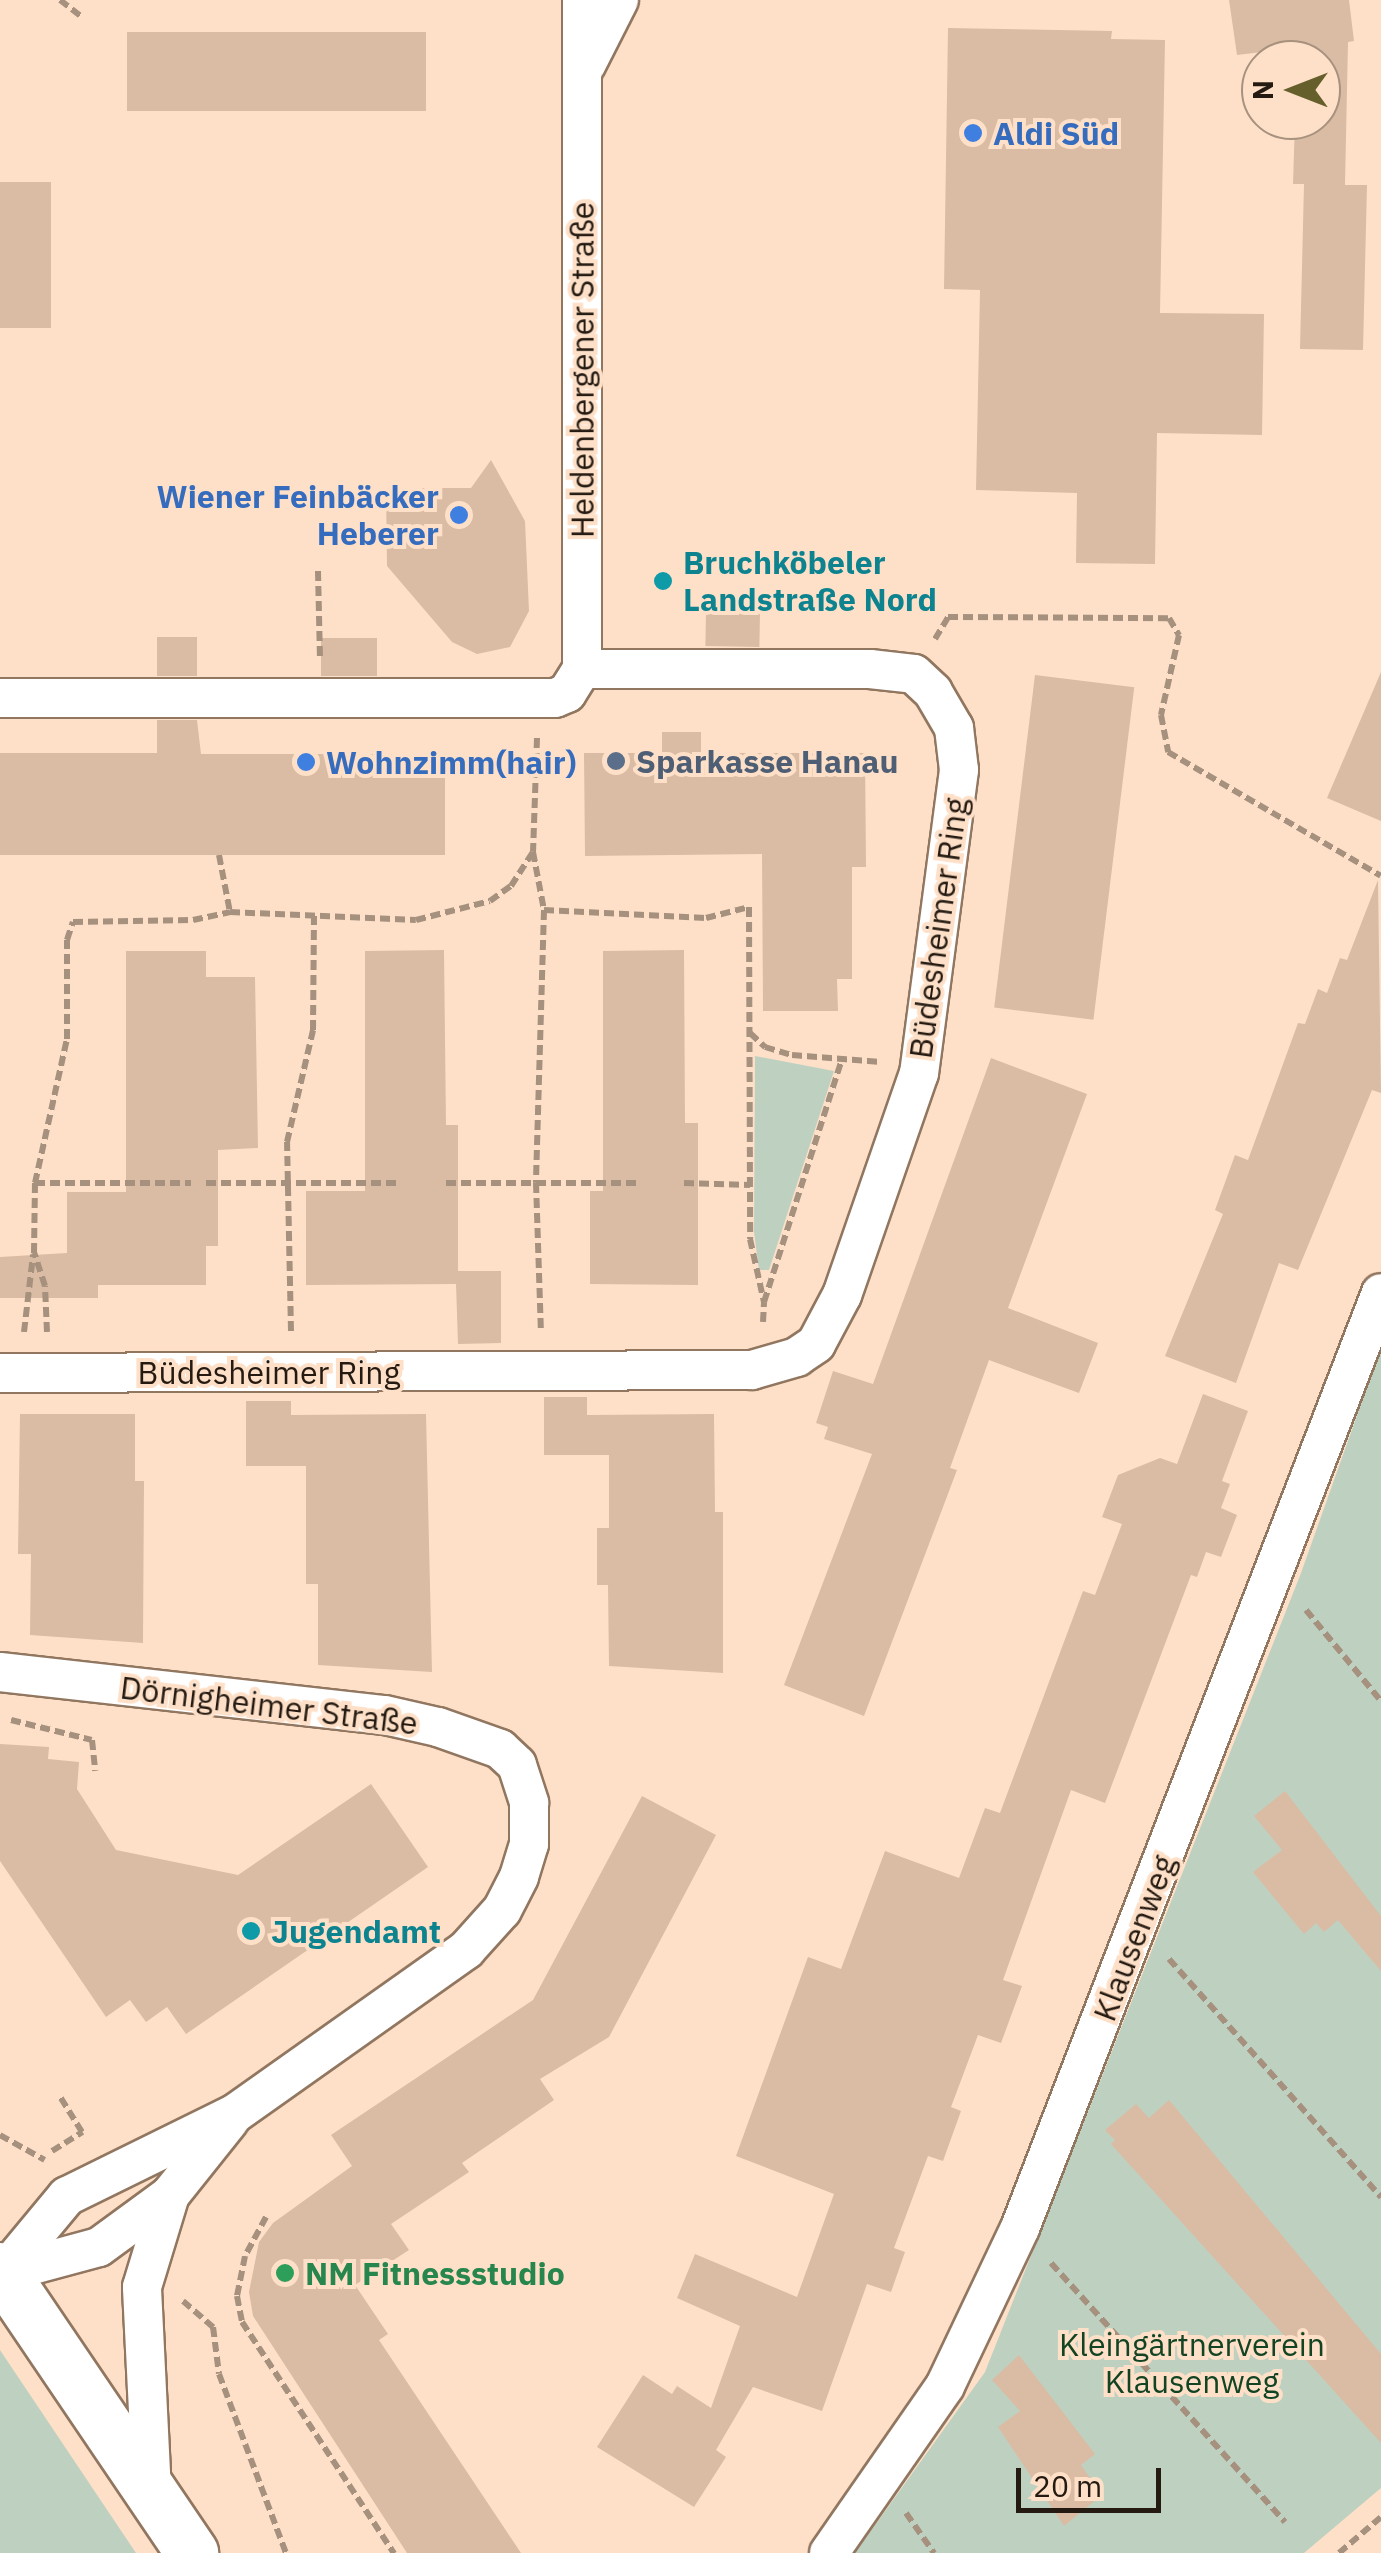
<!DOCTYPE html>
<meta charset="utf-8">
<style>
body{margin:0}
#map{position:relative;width:1381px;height:2553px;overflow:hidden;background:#fee0c8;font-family:"IBM Plex Sans",sans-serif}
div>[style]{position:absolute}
.green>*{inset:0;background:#bed1c1}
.building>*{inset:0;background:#dabba3;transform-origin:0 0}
.path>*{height:6px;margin-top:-3px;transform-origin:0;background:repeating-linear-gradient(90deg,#a6907e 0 10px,transparent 0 15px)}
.roads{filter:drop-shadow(2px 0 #917660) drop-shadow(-2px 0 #917660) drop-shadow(0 2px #917660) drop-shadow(0 -2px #917660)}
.street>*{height:38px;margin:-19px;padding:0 19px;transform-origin:19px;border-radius:19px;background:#fff}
.secondary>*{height:52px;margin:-26px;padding:0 26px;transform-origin:26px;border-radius:26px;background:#fff}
.dots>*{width:28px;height:28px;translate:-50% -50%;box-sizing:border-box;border:5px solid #fee0c8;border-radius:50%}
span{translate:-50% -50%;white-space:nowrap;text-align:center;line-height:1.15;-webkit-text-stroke:8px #fee0c8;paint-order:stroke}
.shop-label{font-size:32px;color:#366cbe;font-weight:700}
.left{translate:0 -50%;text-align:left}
.right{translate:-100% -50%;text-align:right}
.street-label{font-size:32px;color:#241a11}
.culture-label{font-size:32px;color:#0d838f;font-weight:700}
.service-label{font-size:32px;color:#4e5e75;font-weight:700}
.leisure-label{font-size:32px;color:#27864d;font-weight:700}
.park-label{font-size:32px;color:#124423}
.north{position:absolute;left:1241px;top:40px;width:100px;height:100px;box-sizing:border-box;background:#fee0c8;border:2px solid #a7917f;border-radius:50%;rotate:270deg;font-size:28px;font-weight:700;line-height:40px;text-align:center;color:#241a11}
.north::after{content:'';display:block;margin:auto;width:35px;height:45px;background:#655f2c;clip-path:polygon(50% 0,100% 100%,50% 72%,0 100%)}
.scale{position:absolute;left:1016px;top:2468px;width:145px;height:45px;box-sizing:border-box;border:5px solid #241a11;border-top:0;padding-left:12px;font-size:30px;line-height:35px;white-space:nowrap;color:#241a11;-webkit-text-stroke:8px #fee0c8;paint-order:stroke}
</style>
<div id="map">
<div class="green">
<i style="clip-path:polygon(755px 1056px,834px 1071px,769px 1270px,759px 1270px,754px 1232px)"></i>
<i style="clip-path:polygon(1381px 1348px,1381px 2488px,1304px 2553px,855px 2553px,985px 2372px,1301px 1573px)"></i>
<i style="clip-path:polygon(0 2350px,136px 2553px,0 2553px)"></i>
</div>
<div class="building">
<i style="clip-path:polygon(1229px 0,1349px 0,1354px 41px,1348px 42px,1345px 185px,1367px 185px,1363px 350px,1300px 349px,1304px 184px,1293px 184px,1295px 120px,1321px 120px,1321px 60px,1296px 60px,1296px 48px,1237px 55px)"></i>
<i style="clip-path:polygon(948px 28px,1112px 31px,1111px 39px,1165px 40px,1160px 313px,1264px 314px,1262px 435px,1157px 433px,1155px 564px,1076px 563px,1077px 493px,976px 490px,980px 290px,944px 289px)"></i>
<i style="left:127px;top:32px;width:299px;height:79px"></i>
<i style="left:0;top:182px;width:51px;height:146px"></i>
<i style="clip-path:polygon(491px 460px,525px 521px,529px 611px,510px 647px,477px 654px,452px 642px,387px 566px,386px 488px,471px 488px)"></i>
<i style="left:706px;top:611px;width:54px;height:35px;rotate:1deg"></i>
<i style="left:197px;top:637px;width:39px;height:40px;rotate:90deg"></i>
<i style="left:377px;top:638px;width:38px;height:56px;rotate:90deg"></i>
<i style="clip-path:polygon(1381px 672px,1381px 821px,1327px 798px)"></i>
<i style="left:1035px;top:675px;width:100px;height:335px;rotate:7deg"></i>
<i style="clip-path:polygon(157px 720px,197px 720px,201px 754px,445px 754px,445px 855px,0 855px,0 753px,157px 753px)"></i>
<i style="clip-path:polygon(662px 732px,701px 732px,701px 753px,865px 753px,866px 867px,852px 867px,852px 979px,837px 979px,838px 1011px,763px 1011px,762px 854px,585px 856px,584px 753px,662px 753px)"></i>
<i style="clip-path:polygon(1378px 880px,1381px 1093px,1372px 1090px,1298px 1270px,1279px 1263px,1236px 1383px,1165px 1356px,1223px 1214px,1215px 1210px,1235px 1155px,1248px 1160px,1298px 1023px,1305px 1024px,1318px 989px,1327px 993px,1340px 958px,1347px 960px)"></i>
<i style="clip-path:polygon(444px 950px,446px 1125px,458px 1125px,458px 1271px,501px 1271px,501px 1343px,458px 1344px,456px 1284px,306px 1285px,306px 1191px,365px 1191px,365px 951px)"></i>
<i style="clip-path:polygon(684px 950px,685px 1123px,698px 1123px,698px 1285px,590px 1284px,590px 1191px,603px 1191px,603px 951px)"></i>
<i style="clip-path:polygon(126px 951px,206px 951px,206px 977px,255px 977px,258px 1148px,218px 1150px,218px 1246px,206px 1246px,206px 1285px,98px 1285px,98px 1298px,0 1298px,0 1257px,67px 1253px,67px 1192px,126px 1192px)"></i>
<i style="clip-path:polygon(991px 1058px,1087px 1094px,1008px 1308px,1098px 1343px,1079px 1393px,989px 1360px,950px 1468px,957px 1470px,864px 1716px,784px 1685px,872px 1454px,824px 1439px,828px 1427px,816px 1423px,833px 1371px,873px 1384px)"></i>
<i style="clip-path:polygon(1203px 1394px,1248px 1411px,1222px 1481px,1230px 1484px,1221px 1508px,1237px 1515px,1221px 1557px,1206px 1552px,1197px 1577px,1191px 1575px,1105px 1803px,1071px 1790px,1003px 1980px,1022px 1986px,1001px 2043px,978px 2035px,951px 2107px,961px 2111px,943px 2161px,928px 2156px,894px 2248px,905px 2252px,891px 2292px,867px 2284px,822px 2411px,753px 2387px,716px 2450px,726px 2457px,694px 2507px,597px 2447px,643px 2375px,672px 2394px,677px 2386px,711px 2408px,740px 2326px,677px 2298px,695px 2254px,797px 2297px,834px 2194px,736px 2156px,808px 1957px,841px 1969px,885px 1851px,959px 1878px,985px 1808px,1000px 1813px,1083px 1591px,1095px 1595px,1122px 1524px,1102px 1517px,1118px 1475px,1160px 1458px,1177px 1464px)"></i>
<i style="clip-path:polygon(544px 1397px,587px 1397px,587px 1415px,714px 1414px,715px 1512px,723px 1512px,723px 1673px,609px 1666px,608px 1585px,597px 1585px,597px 1528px,609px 1528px,609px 1455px,544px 1455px)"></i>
<i style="clip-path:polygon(246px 1401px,291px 1401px,291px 1415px,426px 1414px,432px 1672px,318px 1665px,318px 1584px,306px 1584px,306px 1466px,246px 1466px)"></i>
<i style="clip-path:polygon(20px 1414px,135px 1414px,135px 1481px,144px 1481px,143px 1643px,30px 1635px,31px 1554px,18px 1554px)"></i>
<i style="clip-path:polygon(0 1744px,49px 1747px,48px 1759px,79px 1762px,77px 1789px,116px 1850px,238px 1875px,371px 1784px,428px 1867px,186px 2034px,167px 2007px,146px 2022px,130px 2000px,106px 2017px,0 1861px)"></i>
<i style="clip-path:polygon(1285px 1791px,1381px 1916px,1381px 1971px,1338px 1920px,1324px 1932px,1316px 1923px,1304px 1934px,1253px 1872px,1282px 1850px,1254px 1816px)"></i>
<i style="clip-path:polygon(642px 1796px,716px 1835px,609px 2037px,540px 2079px,554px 2100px,462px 2163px,469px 2172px,391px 2224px,409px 2250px,355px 2285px,388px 2334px,379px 2340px,521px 2553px,407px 2553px,253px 2316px,249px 2292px,259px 2242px,273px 2223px,352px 2166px,331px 2135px,533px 2000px)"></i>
<i style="clip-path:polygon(1169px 2100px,1381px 2354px,1381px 2443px,1111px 2144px,1115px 2140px,1105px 2130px,1136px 2104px,1149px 2118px)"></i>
<i style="clip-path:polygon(1019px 2355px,1095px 2454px,1081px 2465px,1102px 2495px,1064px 2526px,998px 2427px,1020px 2411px,992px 2380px)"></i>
</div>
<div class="path">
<i style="left:60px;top:0;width:28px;rotate:38deg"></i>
<i style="left:318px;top:571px;width:85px;rotate:88.7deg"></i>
<i style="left:935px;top:639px;width:26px;rotate:-59deg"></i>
<i style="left:948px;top:617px;width:221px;rotate:0.3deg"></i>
<i style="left:1169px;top:618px;width:20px;rotate:60deg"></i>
<i style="left:1179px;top:635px;width:82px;rotate:102.7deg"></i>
<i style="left:1161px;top:715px;width:38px;rotate:79deg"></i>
<i style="left:1168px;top:752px;width:246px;rotate:30.2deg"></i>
<i style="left:537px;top:738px;width:114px;rotate:92deg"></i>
<i style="left:533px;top:852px;width:59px;rotate:79.3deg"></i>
<i style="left:544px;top:910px;width:273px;rotate:91.7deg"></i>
<i style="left:536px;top:1183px;width:147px;rotate:88.1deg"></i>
<i style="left:219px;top:855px;width:58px;rotate:79.1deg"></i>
<i style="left:544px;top:910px;width:162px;rotate:2.8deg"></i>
<i style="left:706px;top:918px;width:44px;rotate:-14.3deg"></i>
<i style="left:749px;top:907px;width:332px;rotate:89.8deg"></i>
<i style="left:750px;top:1239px;width:65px;rotate:77.5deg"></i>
<i style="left:750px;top:1033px;width:21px;rotate:43deg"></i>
<i style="left:765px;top:1047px;width:28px;rotate:17deg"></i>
<i style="left:792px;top:1055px;width:89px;rotate:4.5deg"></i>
<i style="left:35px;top:1183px;width:156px"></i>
<i style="left:206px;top:1183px;width:193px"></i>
<i style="left:446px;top:1183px;width:195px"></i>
<i style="left:684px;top:1183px;width:66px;rotate:1.7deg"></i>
<i style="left:763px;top:1322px;width:20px;rotate:-87deg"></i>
<i style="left:764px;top:1302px;width:255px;rotate:-72.2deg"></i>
<i style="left:291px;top:1331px;width:189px;rotate:-91.2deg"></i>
<i style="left:287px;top:1142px;width:115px;rotate:-76.9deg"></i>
<i style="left:313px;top:1030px;width:114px;rotate:-89.5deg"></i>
<i style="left:24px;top:1332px;width:78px;rotate:-83.3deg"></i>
<i style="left:47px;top:1332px;width:46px;rotate:-92.5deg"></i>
<i style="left:45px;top:1286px;width:35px;rotate:-108deg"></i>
<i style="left:34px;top:1253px;width:70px;rotate:-89.2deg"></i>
<i style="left:35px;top:1183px;width:148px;rotate:-77.5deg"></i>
<i style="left:67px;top:1039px;width:99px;rotate:-90deg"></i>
<i style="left:67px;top:940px;width:19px;rotate:-72deg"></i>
<i style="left:73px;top:922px;width:120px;rotate:-1deg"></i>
<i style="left:193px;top:920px;width:38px;rotate:-12deg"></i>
<i style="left:230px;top:912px;width:186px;rotate:2.5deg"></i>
<i style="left:416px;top:920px;width:76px;rotate:-14.4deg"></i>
<i style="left:490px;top:901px;width:26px;rotate:-36deg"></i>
<i style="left:511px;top:886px;width:40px;rotate:-57.1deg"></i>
<i style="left:1306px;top:1610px;width:118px;rotate:50.5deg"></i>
<i style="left:11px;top:1720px;width:83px;rotate:13.9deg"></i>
<i style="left:92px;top:1740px;width:31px;rotate:84deg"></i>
<i style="left:1169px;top:1959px;width:319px;rotate:48.3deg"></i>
<i style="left:0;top:2135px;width:51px;rotate:29.1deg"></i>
<i style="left:52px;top:2151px;width:36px;rotate:-32deg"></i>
<i style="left:82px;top:2132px;width:44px;rotate:-121.9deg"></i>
<i style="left:266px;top:2217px;width:44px;rotate:118.3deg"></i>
<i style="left:245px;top:2256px;width:41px;rotate:101.3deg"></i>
<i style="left:237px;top:2296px;width:26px;rotate:79deg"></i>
<i style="left:242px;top:2322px;width:277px;rotate:56.7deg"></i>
<i style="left:1051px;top:2263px;width:349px;rotate:47.9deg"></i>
<i style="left:183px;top:2301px;width:40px;rotate:41deg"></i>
<i style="left:213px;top:2327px;width:47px;rotate:82.7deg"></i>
<i style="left:219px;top:2374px;width:191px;rotate:69.5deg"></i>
<i style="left:906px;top:2513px;width:49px;rotate:55deg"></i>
<i style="left:1339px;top:2553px;width:55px;rotate:-40.6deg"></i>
</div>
<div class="roads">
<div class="street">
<i style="left:582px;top:0;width:669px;rotate:90deg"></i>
<i style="left:586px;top:65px;width:73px;rotate:-63.1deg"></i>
<i style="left:0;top:698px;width:555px"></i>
<i style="left:555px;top:698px;width:13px;rotate:-23deg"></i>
<i style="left:567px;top:693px;width:28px;rotate:-58deg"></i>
<i style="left:582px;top:669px;width:288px"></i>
<i style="left:870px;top:669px;width:44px;rotate:6.5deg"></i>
<i style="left:914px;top:674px;width:26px;rotate:43deg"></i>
<i style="left:933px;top:692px;width:42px;rotate:59.7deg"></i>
<i style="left:954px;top:728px;width:42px;rotate:83.2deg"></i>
<i style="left:959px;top:770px;width:306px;rotate:97.5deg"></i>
<i style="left:919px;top:1073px;width:235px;rotate:109.1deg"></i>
<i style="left:842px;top:1295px;width:55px;rotate:118deg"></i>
<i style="left:816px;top:1344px;width:23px;rotate:146deg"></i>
<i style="left:797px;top:1357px;width:47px;rotate:163.9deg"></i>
<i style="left:752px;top:1370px;width:752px;rotate:179.77deg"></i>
<i style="left:0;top:1672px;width:387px;rotate:6.4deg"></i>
<i style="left:385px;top:1715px;width:54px;rotate:12.8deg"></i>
<i style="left:438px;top:1727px;width:66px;rotate:19.5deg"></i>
<i style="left:500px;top:1749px;width:23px;rotate:43deg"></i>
<i style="left:517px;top:1765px;width:40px;rotate:72deg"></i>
<i style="left:529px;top:1803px;width:41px;rotate:90deg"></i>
<i style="left:529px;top:1844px;width:34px;rotate:107deg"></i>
<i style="left:519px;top:1877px;width:37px;rotate:117deg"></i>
<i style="left:502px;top:1910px;width:54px;rotate:132deg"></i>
<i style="left:466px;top:1950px;width:284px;rotate:144.7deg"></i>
<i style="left:234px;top:2114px;width:186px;rotate:153.8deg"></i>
<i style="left:67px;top:2196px;width:100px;rotate:129.7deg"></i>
<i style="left:3px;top:2273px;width:99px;rotate:-15.2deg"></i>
<i style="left:99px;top:2247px;width:88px;rotate:-36.2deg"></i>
<i style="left:170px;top:2195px;width:95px;rotate:-51.4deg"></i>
<i style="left:152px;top:2493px;width:206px;rotate:-92.8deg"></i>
<i style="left:142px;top:2287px;width:96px;rotate:-73.1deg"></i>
<i style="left:829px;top:2553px;width:203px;rotate:-55.2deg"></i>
<i style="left:945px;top:2386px;width:175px;rotate:-64.6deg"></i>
<i style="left:1020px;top:2228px;width:1002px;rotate:-68.89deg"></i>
</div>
<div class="secondary">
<i style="left:0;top:2269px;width:343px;rotate:55.9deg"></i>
</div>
</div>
<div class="dots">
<i style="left:973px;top:133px;background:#3f7fe0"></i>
<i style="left:459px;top:515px;background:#3f7fe0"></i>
<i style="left:663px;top:581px;background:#0f9aa8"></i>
<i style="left:616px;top:761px;background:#5c6f8a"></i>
<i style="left:306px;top:762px;background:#3f7fe0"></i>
<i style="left:251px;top:1931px;background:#0f9aa8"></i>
<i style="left:285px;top:2273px;background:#2e9e5b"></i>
</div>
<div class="shop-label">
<span class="left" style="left:993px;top:133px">Aldi Süd</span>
<span class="right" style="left:439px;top:515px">Wiener Feinbäcker<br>Heberer</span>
<span class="left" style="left:326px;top:762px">Wohnzimm(hair)</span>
</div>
<div class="street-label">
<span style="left:582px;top:370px;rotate:-90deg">Heldenbergener Straße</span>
<span style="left:938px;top:928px;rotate:-82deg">Büdesheimer Ring</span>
<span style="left:269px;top:1372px">Büdesheimer Ring</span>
<span style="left:269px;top:1705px;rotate:7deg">Dörnigheimer Straße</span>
<span style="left:1134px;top:1938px;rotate:-69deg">Klausenweg</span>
</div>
<div class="culture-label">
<span class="left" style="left:683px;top:581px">Bruchköbeler<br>Landstraße Nord</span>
<span class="left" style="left:271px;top:1931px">Jugendamt</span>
</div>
<div class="service-label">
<span class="left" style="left:636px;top:761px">Sparkasse Hanau</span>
</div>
<div class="leisure-label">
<span class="left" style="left:305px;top:2273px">NM Fitnessstudio</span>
</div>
<div class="park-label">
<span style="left:1192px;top:2363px">Kleingärtnerverein<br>Klausenweg</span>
</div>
<div class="north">N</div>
<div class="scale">20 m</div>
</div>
